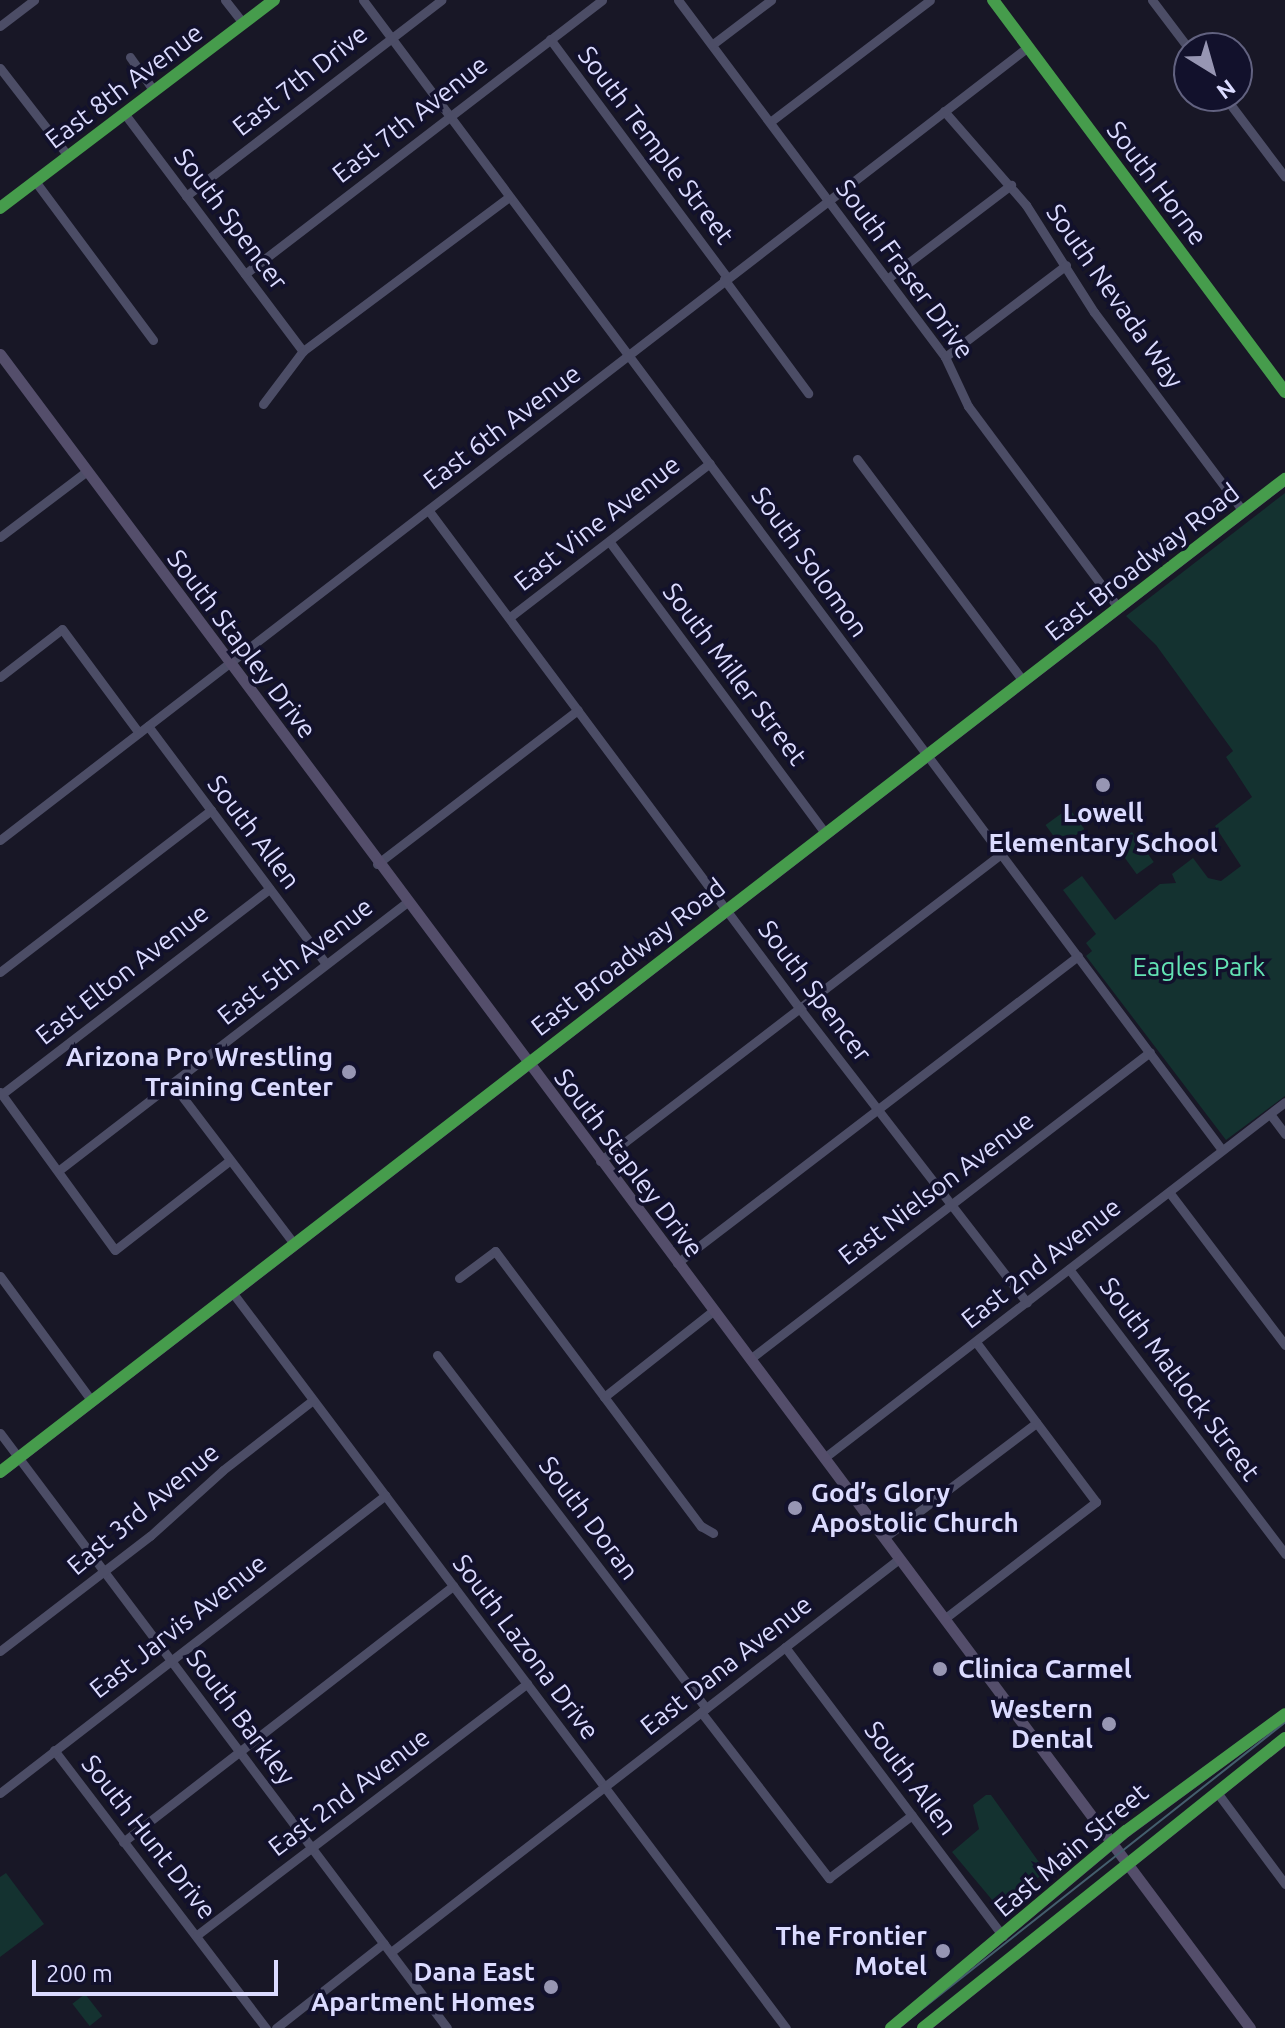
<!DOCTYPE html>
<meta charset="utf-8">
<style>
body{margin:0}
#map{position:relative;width:1285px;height:2028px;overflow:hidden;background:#181726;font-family:Ubuntu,sans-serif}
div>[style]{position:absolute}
.green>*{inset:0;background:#143230;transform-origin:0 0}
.minor>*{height:9px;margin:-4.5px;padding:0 4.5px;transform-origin:4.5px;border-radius:4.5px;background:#4c4d66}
.major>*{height:11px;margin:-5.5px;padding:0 5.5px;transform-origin:5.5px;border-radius:5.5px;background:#544e6b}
.tram>*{height:2px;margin:-1px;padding:0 1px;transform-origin:1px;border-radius:1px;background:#445e6d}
.cycleway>*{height:12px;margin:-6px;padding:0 6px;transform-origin:6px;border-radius:6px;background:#469c4c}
.dots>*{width:22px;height:22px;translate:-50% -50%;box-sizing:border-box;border:4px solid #12112c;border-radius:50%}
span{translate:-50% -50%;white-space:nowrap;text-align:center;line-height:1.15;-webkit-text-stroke:7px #12112c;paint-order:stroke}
.street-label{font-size:26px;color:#dbdbff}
.poi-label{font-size:26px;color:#dbdbff;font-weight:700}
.right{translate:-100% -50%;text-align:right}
.left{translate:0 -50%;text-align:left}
.park-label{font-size:26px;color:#63e3b4}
.north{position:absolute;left:1173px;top:32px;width:80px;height:80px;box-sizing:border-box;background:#12112c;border:2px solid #626280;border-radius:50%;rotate:143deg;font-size:22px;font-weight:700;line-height:32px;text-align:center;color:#dbdbff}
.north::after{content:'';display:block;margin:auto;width:28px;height:36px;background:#9796b3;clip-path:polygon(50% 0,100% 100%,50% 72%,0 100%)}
.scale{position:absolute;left:32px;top:1960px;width:246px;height:36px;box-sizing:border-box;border:4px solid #dbdbff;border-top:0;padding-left:10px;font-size:24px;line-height:28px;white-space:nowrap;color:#dbdbff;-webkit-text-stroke:6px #12112c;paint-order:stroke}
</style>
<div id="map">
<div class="green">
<i style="clip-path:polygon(1285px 493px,1285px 1096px,1226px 1140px,1086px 956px,1092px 951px,1086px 943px,1096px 934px,1063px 890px,1082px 876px,1115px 920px,1160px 884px,1176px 883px,1172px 874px,1193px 858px,1208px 878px,1221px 881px,1241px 866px,1215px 826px,1252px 797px,1226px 757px,1233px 751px,1156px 645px,1126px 616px)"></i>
<i style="left:1069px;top:808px;width:26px;height:29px;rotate:54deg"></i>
<i style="left:1132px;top:832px;width:37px;height:21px;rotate:54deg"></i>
<i style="clip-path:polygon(986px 1795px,991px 1795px,1046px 1872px,998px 1907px,952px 1852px,979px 1829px,973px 1805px)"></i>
<i style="clip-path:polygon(6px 1873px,44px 1924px,0 1957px,0 1877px)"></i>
<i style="left:85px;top:1994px;width:28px;height:16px;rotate:52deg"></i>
</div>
<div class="minor">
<i style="left:225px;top:0;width:29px;rotate:52deg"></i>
<i style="left:363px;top:0;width:1435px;rotate:53.24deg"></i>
<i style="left:678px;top:0;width:446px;rotate:53.2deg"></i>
<i style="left:945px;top:357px;width:54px;rotate:64.9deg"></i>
<i style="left:968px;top:406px;width:251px;rotate:53.3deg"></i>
<i style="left:993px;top:0;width:489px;rotate:53.3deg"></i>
<i style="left:1152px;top:0;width:61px;rotate:52.9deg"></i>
<i style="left:0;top:26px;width:43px;rotate:-37.4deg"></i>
<i style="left:550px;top:39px;width:297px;rotate:53.4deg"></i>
<i style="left:713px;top:44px;width:73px;rotate:-37.2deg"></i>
<i style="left:130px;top:57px;width:42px;rotate:54.8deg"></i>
<i style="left:0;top:68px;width:111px;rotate:52.3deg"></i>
<i style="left:1224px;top:96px;width:101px;rotate:53deg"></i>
<i style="left:944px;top:111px;width:125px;rotate:48.9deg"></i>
<i style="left:1026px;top:205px;width:127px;rotate:57.6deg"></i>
<i style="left:1094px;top:312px;width:249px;rotate:53.2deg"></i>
<i style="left:124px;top:113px;width:298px;rotate:53.1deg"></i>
<i style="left:770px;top:122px;width:201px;rotate:-37.3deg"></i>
<i style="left:35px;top:181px;width:198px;rotate:53.4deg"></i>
<i style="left:186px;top:196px;width:322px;rotate:-37.5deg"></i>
<i style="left:0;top:208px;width:344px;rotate:-37.2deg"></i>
<i style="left:245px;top:274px;width:450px;rotate:-37.5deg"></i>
<i style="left:724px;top:279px;width:142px;rotate:53.6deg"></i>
<i style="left:887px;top:279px;width:156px;rotate:-37.2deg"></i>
<i style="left:945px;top:357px;width:152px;rotate:-37.2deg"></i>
<i style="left:263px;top:404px;width:66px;rotate:-53deg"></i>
<i style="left:303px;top:351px;width:257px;rotate:-36.8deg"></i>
<i style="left:857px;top:459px;width:277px;rotate:53.2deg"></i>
<i style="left:429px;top:511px;width:621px;rotate:53.31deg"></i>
<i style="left:800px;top:1009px;width:371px;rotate:52.3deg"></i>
<i style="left:0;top:537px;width:109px;rotate:-37.2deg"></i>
<i style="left:609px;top:541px;width:363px;rotate:53.5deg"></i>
<i style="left:510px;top:617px;width:252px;rotate:-37.6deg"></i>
<i style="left:0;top:677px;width:78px;rotate:-37.7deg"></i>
<i style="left:62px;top:629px;width:129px;rotate:53.5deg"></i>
<i style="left:148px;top:726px;width:297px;rotate:53.2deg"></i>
<i style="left:0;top:840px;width:1298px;rotate:-37.65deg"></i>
<i style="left:377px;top:864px;width:253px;rotate:-37.5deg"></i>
<i style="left:0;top:972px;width:266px;rotate:-37.5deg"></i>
<i style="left:172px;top:1083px;width:202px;rotate:52.8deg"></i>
<i style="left:0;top:1092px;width:195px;rotate:54deg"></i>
<i style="left:115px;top:1250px;width:146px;rotate:-38deg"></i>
<i style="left:2px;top:1094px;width:337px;rotate:-37.5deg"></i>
<i style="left:1270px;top:1114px;width:25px;rotate:53deg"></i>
<i style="left:600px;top:1161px;width:505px;rotate:-37.44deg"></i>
<i style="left:58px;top:1171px;width:439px;rotate:-37.6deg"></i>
<i style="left:1169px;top:1192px;width:192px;rotate:52.8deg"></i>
<i style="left:677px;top:1263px;width:505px;rotate:-37.44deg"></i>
<i style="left:1069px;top:1269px;width:358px;rotate:52.8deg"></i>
<i style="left:0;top:1276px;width:154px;rotate:53.7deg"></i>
<i style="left:459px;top:1278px;width:45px;rotate:-36.9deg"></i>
<i style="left:495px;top:1251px;width:344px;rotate:53.2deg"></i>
<i style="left:701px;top:1526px;width:14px;rotate:30deg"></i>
<i style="left:232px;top:1292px;width:921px;rotate:53.03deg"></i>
<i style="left:437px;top:1355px;width:444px;rotate:52.7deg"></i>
<i style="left:750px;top:1359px;width:504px;rotate:-37.51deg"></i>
<i style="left:604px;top:1397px;width:139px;rotate:-38.3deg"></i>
<i style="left:0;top:1433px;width:744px;rotate:53.08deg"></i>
<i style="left:824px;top:1458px;width:582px;rotate:-37.68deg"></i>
<i style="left:884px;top:1538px;width:191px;rotate:-37.1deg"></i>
<i style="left:944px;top:1619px;width:192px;rotate:-37.6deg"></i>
<i style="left:1096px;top:1502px;width:200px;rotate:-126.9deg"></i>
<i style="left:785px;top:1647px;width:362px;rotate:53deg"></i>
<i style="left:0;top:1651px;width:189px;rotate:-37.5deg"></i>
<i style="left:150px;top:1536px;width:98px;rotate:-42.1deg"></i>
<i style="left:223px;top:1470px;width:114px;rotate:-37.9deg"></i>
<i style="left:701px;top:1712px;width:210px;rotate:52.4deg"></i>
<i style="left:829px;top:1878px;width:104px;rotate:-37.2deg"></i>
<i style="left:54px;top:1750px;width:350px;rotate:52.7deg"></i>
<i style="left:1216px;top:1791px;width:116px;rotate:53.4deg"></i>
<i style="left:0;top:1793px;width:487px;rotate:-37.7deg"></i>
<i style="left:123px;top:1842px;width:418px;rotate:-37.8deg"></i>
<i style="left:197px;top:1935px;width:415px;rotate:-37.3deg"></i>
<i style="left:391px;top:1952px;width:642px;rotate:-37.73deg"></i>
<i style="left:276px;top:2028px;width:137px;rotate:-38.2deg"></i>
</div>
<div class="major">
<i style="left:0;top:354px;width:2089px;rotate:53.25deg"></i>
<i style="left:0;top:1472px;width:1624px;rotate:-37.7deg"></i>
<i style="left:891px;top:2028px;width:307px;rotate:-40deg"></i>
<i style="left:1126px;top:1831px;width:197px;rotate:-36.3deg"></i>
<i style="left:923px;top:2028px;width:464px;rotate:-38.7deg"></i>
</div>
<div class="tram">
<i style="left:898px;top:2028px;width:493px;rotate:-38.3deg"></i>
</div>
<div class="cycleway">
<i style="left:993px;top:0;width:489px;rotate:53.3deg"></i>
<i style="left:0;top:208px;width:344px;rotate:-37.2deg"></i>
<i style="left:0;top:1472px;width:1624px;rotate:-37.7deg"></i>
<i style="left:891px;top:2028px;width:307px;rotate:-40deg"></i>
<i style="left:1126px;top:1831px;width:197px;rotate:-36.3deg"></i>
<i style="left:923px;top:2028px;width:464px;rotate:-38.7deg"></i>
</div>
<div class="dots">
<i style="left:1103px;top:785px;background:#9796b3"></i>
<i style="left:349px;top:1072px;background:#9796b3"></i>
<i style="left:795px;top:1508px;background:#9796b3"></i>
<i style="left:940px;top:1669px;background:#9796b3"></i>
<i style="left:1109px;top:1724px;background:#9796b3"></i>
<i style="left:943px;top:1951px;background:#9796b3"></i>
<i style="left:551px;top:1987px;background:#9796b3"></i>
</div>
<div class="street-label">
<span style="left:300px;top:80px;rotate:-38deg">East 7th Drive</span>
<span style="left:124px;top:86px;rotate:-37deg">East 8th Avenue</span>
<span style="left:410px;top:119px;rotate:-38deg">East 7th Avenue</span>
<span style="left:656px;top:145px;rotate:53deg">South Temple Street</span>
<span style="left:1157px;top:183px;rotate:53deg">South Horne</span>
<span style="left:231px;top:219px;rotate:53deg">South Spencer</span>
<span style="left:905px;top:269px;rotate:54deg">South Fraser Drive</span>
<span style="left:1115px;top:296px;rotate:55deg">South Nevada Way</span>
<span style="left:502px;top:427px;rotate:-37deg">East 6th Avenue</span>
<span style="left:597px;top:523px;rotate:-38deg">East Vine Avenue</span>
<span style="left:810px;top:562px;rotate:54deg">South Solomon</span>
<span style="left:1142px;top:562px;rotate:-38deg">East Broadway Road</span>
<span style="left:242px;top:644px;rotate:53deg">South Stapley Drive</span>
<span style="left:735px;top:674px;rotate:53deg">South Miller Street</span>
<span style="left:254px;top:832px;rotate:53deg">South Allen</span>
<span style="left:628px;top:957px;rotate:-38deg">East Broadway Road</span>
<span style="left:295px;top:961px;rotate:-38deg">East 5th Avenue</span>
<span style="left:122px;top:974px;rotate:-38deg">East Elton Avenue</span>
<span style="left:815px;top:991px;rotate:53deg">South Spencer</span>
<span style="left:629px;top:1163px;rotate:53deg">South Stapley Drive</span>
<span style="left:936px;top:1188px;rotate:-37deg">East Nielson Avenue</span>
<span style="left:1041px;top:1263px;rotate:-38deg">East 2nd Avenue</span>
<span style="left:1180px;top:1379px;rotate:53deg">South Matlock Street</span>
<span style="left:143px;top:1509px;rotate:-40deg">East 3rd Avenue</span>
<span style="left:589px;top:1518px;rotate:53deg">South Doran</span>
<span style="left:178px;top:1626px;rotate:-38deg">East Jarvis Avenue</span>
<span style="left:526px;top:1647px;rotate:53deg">South Lazona Drive</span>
<span style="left:726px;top:1665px;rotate:-38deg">East Dana Avenue</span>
<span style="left:241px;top:1717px;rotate:53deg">South Barkley</span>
<span style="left:911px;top:1778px;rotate:53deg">South Allen</span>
<span style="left:349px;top:1792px;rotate:-37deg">East 2nd Avenue</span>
<span style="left:149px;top:1837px;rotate:52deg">South Hunt Drive</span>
<span style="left:1071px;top:1850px;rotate:-40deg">East Main Street</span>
</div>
<div class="poi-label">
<span style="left:1103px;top:828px">Lowell<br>Elementary School</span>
<span class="right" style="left:333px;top:1072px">Arizona Pro Wrestling<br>Training Center</span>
<span class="left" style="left:811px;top:1508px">God’s Glory<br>Apostolic Church</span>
<span class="left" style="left:958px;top:1669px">Clinica Carmel</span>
<span class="right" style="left:1093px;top:1724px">Western<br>Dental</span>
<span class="right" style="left:927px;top:1951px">The Frontier<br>Motel</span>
<span class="right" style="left:535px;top:1987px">Dana East<br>Apartment Homes</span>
</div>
<div class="park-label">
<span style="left:1199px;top:967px">Eagles Park</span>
</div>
<div class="north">N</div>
<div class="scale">200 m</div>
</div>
